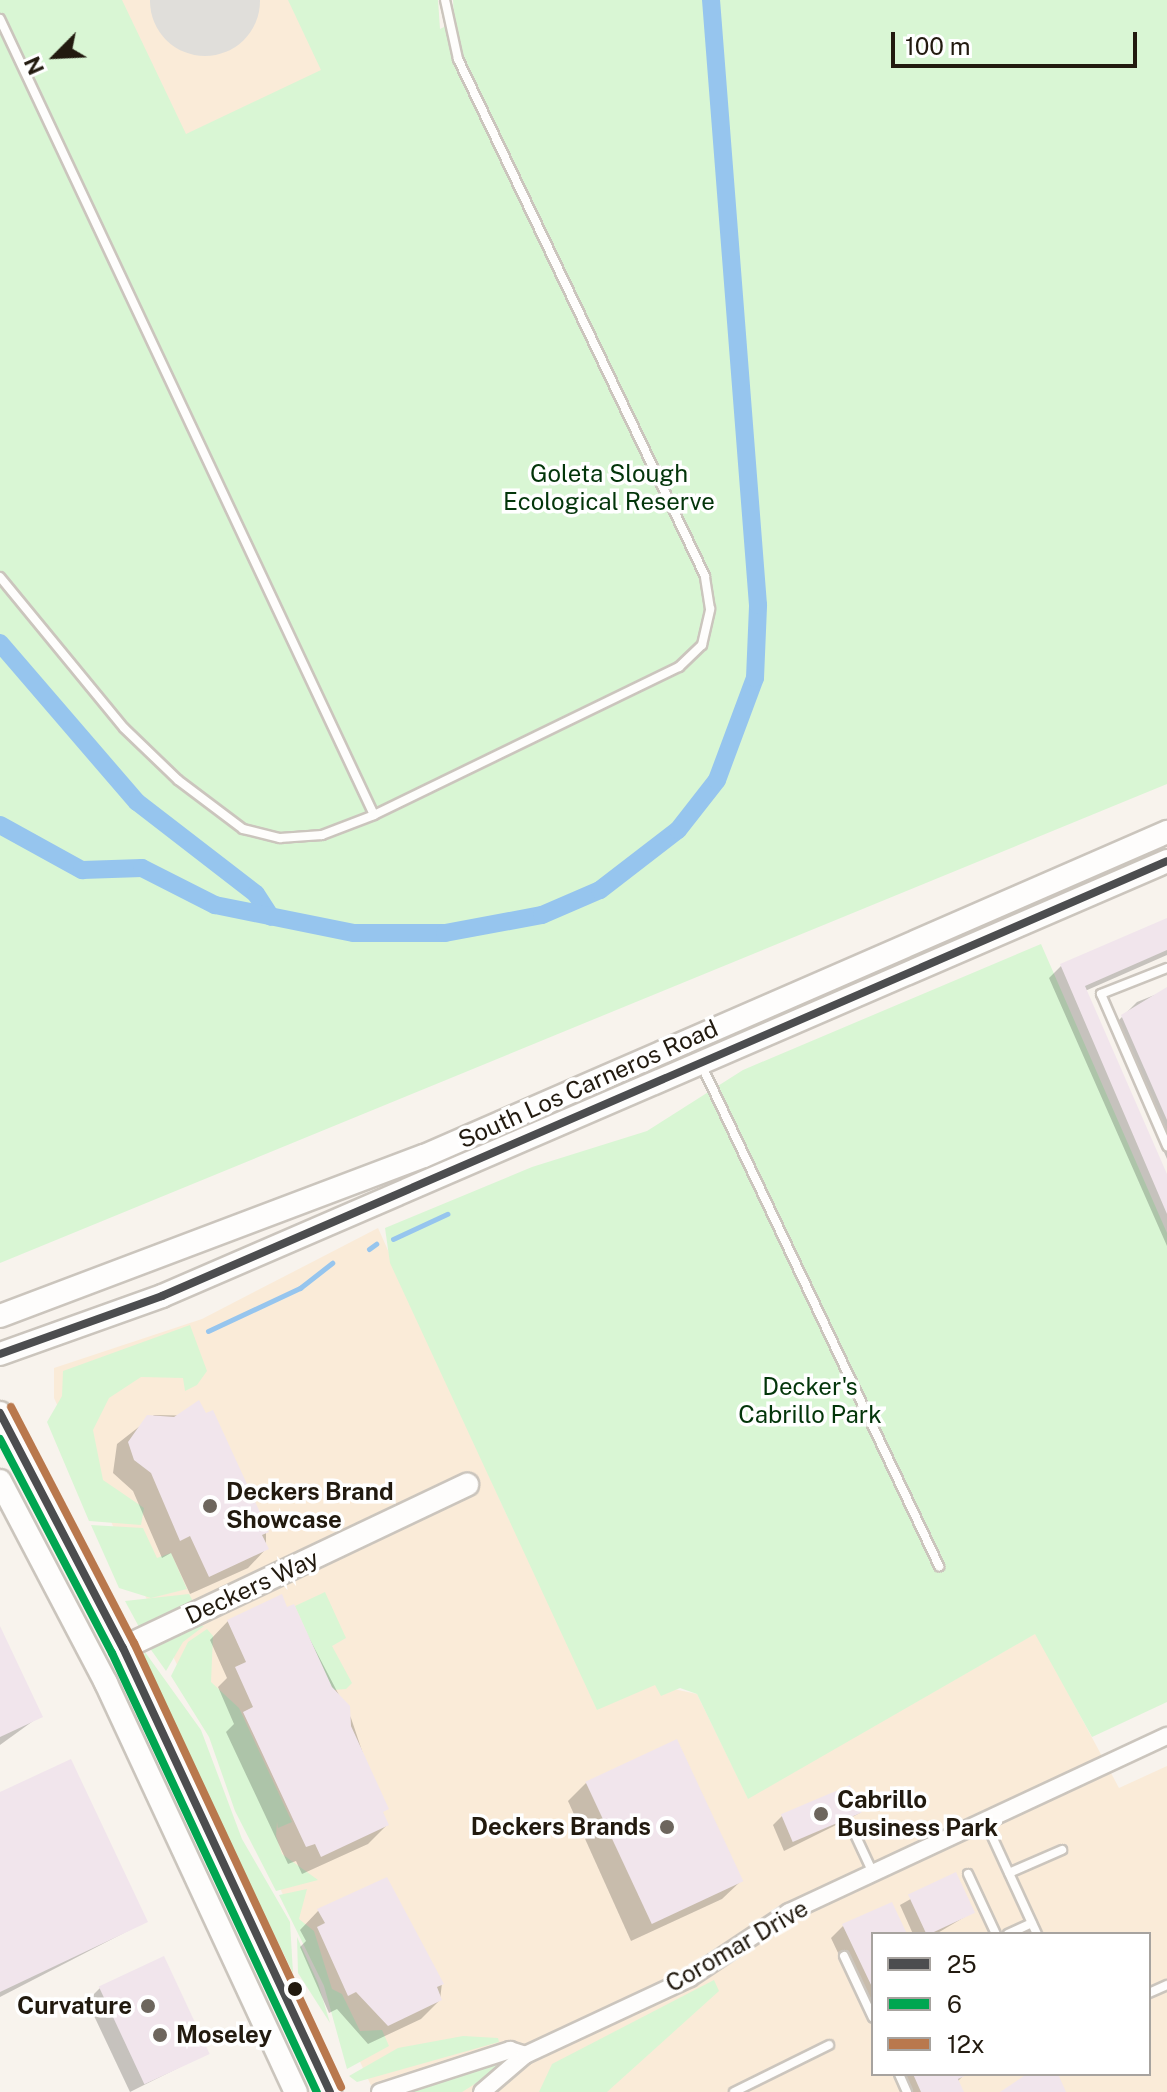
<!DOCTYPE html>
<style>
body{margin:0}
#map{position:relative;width:1167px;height:2092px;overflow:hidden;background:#f8f3ed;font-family:"Public Sans",sans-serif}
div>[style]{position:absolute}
.built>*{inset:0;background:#faebd8}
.green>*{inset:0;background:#d9f6d4}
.shadow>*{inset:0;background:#0003}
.stream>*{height:5px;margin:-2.5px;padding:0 2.5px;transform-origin:2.5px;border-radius:2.5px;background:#96c5ee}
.canal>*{height:18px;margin:-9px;padding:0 9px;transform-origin:9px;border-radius:9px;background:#96c5ee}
.runway>*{height:110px;margin:-55px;padding:0 55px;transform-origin:55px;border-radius:55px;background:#e0deda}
.building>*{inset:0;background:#f1e5ec;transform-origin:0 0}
.roads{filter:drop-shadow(2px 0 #cbc5bd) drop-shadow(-2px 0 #cbc5bd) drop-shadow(0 2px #cbc5bd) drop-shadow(0 -2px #cbc5bd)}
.lane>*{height:8px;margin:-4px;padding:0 4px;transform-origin:4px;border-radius:4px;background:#fefdfc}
.street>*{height:16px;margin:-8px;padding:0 8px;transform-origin:8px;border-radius:8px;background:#fefdfc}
.secondary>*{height:22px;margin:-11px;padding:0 11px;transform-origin:11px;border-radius:11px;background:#fefdfc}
.bus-1>*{height:8px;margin:-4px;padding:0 4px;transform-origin:4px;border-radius:4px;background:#4c4d4f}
.bus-2>*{height:8px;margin:-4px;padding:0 4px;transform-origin:4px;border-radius:4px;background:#00a651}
.bus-3>*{height:8px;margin:-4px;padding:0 4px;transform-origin:4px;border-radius:4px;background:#b9784d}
.dots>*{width:22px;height:22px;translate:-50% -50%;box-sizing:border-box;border:4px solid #fff;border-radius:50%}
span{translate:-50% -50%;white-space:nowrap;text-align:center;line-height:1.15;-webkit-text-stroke:7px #fff;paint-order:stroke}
.park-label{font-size:24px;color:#03350a}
.street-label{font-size:24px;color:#221a0f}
.poi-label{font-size:24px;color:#221a0f;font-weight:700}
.left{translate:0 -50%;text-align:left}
.right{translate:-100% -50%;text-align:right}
.legend{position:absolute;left:871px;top:1932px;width:280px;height:144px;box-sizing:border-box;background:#fff;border:2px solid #a7a39f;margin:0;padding:10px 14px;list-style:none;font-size:24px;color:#221a0f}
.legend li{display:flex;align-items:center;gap:16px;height:40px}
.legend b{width:40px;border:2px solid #a7a39f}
.north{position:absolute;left:16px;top:16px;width:80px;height:80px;-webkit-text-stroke:6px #fff;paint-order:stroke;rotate:246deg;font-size:22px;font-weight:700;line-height:32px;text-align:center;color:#221a0f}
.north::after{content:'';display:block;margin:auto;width:28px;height:36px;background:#221a0f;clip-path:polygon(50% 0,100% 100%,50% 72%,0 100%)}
.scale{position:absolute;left:891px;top:32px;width:246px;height:36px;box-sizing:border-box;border:4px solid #221a0f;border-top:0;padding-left:10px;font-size:24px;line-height:28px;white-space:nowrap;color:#221a0f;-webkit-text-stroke:6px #fff;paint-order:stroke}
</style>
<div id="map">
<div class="built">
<i style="clip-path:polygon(49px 0,438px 0,439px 30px,135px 175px)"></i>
<i style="clip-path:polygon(evenodd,378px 1228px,509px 1520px,655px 1685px,697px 1694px,748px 1798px,1036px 1633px,1119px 1788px,1167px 1766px,1167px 2092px,374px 2092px,54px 1398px,54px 1368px,202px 1319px,378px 1228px,873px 1934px,1149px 1934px,1149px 2074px,873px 2074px,873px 1934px)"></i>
</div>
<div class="green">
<i style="clip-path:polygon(0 0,122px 0,186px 134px,321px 70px,288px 0,438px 0,440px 29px,454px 22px,453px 0,1167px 0,1167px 784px,0 1263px)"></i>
<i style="clip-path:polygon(1041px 944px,1167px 1233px,1167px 1702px,1092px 1737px,1035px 1634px,748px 1799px,697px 1694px,680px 1688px,661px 1696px,655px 1685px,597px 1710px,390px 1263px,385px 1228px,532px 1167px,647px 1131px,743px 1070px)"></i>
<i style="clip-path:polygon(190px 1325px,207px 1371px,197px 1385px,185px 1391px,183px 1378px,141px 1377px,109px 1398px,93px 1430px,103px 1480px,144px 1508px,141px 1525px,89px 1521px,47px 1422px,62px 1396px,63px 1371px)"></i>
<i style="clip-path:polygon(91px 1525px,143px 1528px,157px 1558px,171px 1553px,187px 1589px,151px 1598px,119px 1588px)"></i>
<i style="clip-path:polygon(325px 1592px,346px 1638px,332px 1646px,352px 1683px,346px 1689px,332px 1690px,295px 1606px)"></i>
<i style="clip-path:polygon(189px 1594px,194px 1603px,139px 1627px,125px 1601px)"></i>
<i style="clip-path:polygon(197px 1625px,204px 1626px,183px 1642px,166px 1671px,149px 1647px)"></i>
<i style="clip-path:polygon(207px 1629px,213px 1636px,211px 1682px,239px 1708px,292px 1822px,278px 1828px,277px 1822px,276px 1836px,282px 1854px,318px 1880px,276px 1891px,235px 1811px,209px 1737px,171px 1676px,188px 1642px)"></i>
<i style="clip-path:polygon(145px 1652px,201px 1730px,242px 1839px,290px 1922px,293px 1973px,142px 1664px)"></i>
<i style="clip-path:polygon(307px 1889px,299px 1919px,314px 1931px,332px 1989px,342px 1994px,360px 2031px,382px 2030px,389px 2046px,347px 2069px,324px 1986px,279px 1895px)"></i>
<i style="clip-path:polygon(297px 1937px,318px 1983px,330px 2023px,298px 1973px)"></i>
<i style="clip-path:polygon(714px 1980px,719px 1991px,607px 2092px,539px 2092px,552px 2064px)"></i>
<i style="clip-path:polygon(463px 2036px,498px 2038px,499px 2042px,357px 2082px,349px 2076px,398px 2048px)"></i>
<i style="clip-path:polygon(505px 2058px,507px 2064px,462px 2092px,397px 2092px)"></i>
</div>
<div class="shadow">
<i style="clip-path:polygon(1167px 920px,1167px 955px,1085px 991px,1167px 1179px,1167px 1246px,1049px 978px,1061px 966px)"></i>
<i style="clip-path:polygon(1167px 990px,1167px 1159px,1110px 1029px,1137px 1002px)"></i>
<i style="clip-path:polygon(154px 1415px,204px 1416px,266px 1532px,266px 1549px,248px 1568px,190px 1594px,171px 1553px,162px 1558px,133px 1491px,113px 1473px,117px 1444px)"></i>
<i style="clip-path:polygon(293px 1607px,351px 1718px,387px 1825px,368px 1844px,302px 1874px,296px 1861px,288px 1864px,226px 1732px,234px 1724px,218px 1687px,227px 1678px,210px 1640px,228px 1621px)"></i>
<i style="clip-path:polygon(0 1630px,40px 1716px,0 1745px)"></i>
<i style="clip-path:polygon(586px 1783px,741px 1881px,722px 1899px,631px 1941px,568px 1801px)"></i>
<i style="clip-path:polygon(0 1794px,145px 1922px,0 1997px)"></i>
<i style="clip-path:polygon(860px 1813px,784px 1851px,773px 1825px,782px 1816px)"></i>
<i style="clip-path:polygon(955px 1874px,973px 1912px,936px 1934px,913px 1934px,900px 1905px)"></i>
<i style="clip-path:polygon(386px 1880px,442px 1983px,440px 2000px,421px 2019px,368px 2044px,337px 2009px,329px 2013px,300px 1947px,306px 1941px,300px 1930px,318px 1911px)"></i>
<i style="clip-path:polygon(844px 1925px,904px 1934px,873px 1934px,873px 2027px,831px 1938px)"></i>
<i style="clip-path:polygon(100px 1988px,206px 2054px,130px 2092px,87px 2001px)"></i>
<i style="clip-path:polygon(895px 2074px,965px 2074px,957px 2082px,962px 2092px,903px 2092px)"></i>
</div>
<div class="stream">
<i style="left:393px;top:1239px;width:60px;rotate:-24.8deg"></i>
<i style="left:369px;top:1249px;width:9px;rotate:-36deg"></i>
<i style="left:208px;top:1331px;width:102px;rotate:-25.1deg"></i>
<i style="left:300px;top:1288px;width:41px;rotate:-38deg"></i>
</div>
<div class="canal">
<i style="left:0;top:643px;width:210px;rotate:49.3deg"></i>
<i style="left:137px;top:802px;width:150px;rotate:37.7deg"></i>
<i style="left:256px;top:894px;width:27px;rotate:57deg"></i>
<i style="left:0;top:825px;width:94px;rotate:28.8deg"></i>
<i style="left:82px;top:870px;width:60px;rotate:-1.9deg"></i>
<i style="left:142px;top:868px;width:82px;rotate:26.9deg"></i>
<i style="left:215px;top:905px;width:142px;rotate:11.4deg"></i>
<i style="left:354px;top:933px;width:91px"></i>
<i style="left:445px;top:933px;width:99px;rotate:-10.5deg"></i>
<i style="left:542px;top:915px;width:63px;rotate:-23.3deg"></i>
<i style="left:600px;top:890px;width:98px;rotate:-37.6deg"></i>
<i style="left:678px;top:830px;width:63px;rotate:-52deg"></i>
<i style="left:717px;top:780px;width:109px;rotate:-69.6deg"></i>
<i style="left:755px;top:678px;width:73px;rotate:-87.6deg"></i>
<i style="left:758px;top:605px;width:607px;rotate:-94.44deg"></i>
</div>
<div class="runway">
<i style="left:205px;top:0;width:1px;rotate:90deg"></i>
</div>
<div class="building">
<i style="clip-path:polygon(1167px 918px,1167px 950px,1085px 986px,1167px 1174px,1167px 1214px,1060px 964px)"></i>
<i style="clip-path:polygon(1167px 987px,1167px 1120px,1121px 1015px)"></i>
<i style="clip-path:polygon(199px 1400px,206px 1413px,213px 1410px,269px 1532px,262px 1535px,269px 1549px,209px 1577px,190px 1536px,180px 1541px,151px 1473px,134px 1460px,128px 1442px,147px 1415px,174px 1417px)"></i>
<i style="clip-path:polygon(282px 1594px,287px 1607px,294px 1604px,332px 1687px,350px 1706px,351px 1726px,389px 1809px,383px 1812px,389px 1825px,321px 1857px,315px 1844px,306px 1847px,243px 1712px,253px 1707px,235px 1667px,246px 1662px,227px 1620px)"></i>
<i style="clip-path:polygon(0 1626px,43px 1717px,0 1737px)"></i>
<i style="left:677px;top:1739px;width:157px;height:101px;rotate:65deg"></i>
<i style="clip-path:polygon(71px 1759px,148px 1922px,0 1992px,0 1792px)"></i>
<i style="left:850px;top:1785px;width:30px;height:75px;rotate:67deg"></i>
<i style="left:956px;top:1872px;width:45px;height:53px;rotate:65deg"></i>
<i style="clip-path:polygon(387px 1877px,444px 1984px,437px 1987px,442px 2000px,388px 2026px,356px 1992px,348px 1996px,317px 1927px,325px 1923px,317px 1909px)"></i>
<i style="clip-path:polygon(892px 1902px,907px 1934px,873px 1934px,873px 1989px,842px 1924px)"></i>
<i style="left:164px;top:1956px;width:108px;height:72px;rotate:65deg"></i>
<i style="clip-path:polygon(913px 2074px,969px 2074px,958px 2079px,964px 2092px,921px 2092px)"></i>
<i style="clip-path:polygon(1027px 2074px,1058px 2074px,1066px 2092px,1000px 2092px)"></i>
</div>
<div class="roads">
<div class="lane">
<i style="left:0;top:19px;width:879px;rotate:64.83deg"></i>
<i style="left:0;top:577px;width:195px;rotate:50.6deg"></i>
<i style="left:124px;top:728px;width:75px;rotate:43.9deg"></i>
<i style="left:178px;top:780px;width:81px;rotate:37deg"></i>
<i style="left:243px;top:829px;width:38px;rotate:14deg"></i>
<i style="left:280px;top:838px;width:42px;rotate:-4.1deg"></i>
<i style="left:322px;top:835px;width:56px;rotate:-21deg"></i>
<i style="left:374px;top:815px;width:339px;rotate:-25.9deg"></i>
<i style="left:679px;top:667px;width:32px;rotate:-44deg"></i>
<i style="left:702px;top:645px;width:37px;rotate:-77deg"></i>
<i style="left:710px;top:609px;width:33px;rotate:-99deg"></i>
<i style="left:705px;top:576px;width:573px;rotate:-115.54deg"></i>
<i style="left:458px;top:59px;width:60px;rotate:-102.4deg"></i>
<i style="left:1167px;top:968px;width:71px;rotate:158.5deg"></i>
<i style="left:1101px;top:994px;width:166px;rotate:66.5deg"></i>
<i style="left:701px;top:1064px;width:556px;rotate:64.63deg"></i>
<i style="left:985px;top:1821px;width:124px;rotate:65.3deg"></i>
<i style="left:852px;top:1828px;width:50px;rotate:65deg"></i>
<i style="left:1009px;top:1873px;width:58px;rotate:-23.5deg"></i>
<i style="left:968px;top:1874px;width:66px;rotate:65deg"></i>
<i style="left:1008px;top:1934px;width:26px;rotate:-25deg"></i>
<i style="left:844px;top:1956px;width:68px;rotate:64.9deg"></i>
<i style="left:1149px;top:1993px;width:20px;rotate:-24deg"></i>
<i style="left:899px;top:2074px;width:20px;rotate:66deg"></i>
<i style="left:734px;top:2092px;width:106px;rotate:-26.3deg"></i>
</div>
<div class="street">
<i style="left:380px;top:2092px;width:137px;rotate:-17.9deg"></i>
<i style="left:510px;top:2050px;width:16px;rotate:18deg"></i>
<i style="left:482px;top:2092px;width:57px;rotate:-40.7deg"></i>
<i style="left:525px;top:2055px;width:182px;rotate:-25deg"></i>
<i style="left:690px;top:1978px;width:119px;rotate:-33.7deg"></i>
<i style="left:789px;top:1912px;width:417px;rotate:-25deg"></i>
</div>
<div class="secondary">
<i style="left:0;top:1316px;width:453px;rotate:-20.7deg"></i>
<i style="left:424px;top:1156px;width:811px;rotate:-23.56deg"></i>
<i style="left:0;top:1354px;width:172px;rotate:-19.7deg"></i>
<i style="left:162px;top:1296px;width:1095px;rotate:-23.4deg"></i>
<i style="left:0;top:1413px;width:265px;rotate:62.4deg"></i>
<i style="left:123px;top:1648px;width:490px;rotate:65deg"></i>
<i style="left:0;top:1481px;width:228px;rotate:62.3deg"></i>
<i style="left:106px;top:1683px;width:451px;rotate:65.1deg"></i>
<i style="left:123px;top:1648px;width:381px;rotate:-25.4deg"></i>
</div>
</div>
<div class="bus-1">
<i style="left:0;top:1354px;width:172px;rotate:-19.7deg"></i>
<i style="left:162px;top:1296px;width:1095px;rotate:-23.4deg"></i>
<i style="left:0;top:1413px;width:265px;rotate:62.4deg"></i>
<i style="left:123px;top:1648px;width:490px;rotate:65deg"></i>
</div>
<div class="bus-2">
<i style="left:0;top:1439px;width:242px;rotate:62.4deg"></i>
<i style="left:112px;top:1653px;width:485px;rotate:65deg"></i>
</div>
<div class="bus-3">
<i style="left:11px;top:1407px;width:266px;rotate:62.5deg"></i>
<i style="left:134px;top:1643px;width:490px;rotate:65deg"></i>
</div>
<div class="dots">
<i style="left:210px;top:1506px;background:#6d665d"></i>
<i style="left:821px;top:1814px;background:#6d665d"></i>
<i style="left:667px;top:1827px;background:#6d665d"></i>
<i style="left:295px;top:1989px;background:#221a0f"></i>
<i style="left:148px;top:2006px;background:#6d665d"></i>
<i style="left:160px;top:2035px;background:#6d665d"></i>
</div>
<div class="park-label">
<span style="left:609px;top:488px">Goleta Slough<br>Ecological Reserve</span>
<span style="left:810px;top:1401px">Decker's<br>Cabrillo Park</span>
</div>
<div class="street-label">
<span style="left:588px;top:1084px;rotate:-24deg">South Los Carneros Road</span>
<span style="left:252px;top:1587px;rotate:-25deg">Deckers Way</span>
<span style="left:737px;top:1946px;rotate:-30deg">Coromar Drive</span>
</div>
<div class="poi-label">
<span class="left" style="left:226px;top:1506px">Deckers Brand<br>Showcase</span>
<span class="left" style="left:837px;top:1814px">Cabrillo<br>Business Park</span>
<span class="right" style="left:651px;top:1827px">Deckers Brands</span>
<span class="right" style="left:132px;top:2006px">Curvature</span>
<span class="left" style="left:176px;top:2035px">Moseley</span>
</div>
<ul class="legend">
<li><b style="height:10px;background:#4c4d4f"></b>25</li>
<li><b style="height:10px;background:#00a651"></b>6</li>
<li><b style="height:10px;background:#b9784d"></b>12x</li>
</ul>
<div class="north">N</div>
<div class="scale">100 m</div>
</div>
